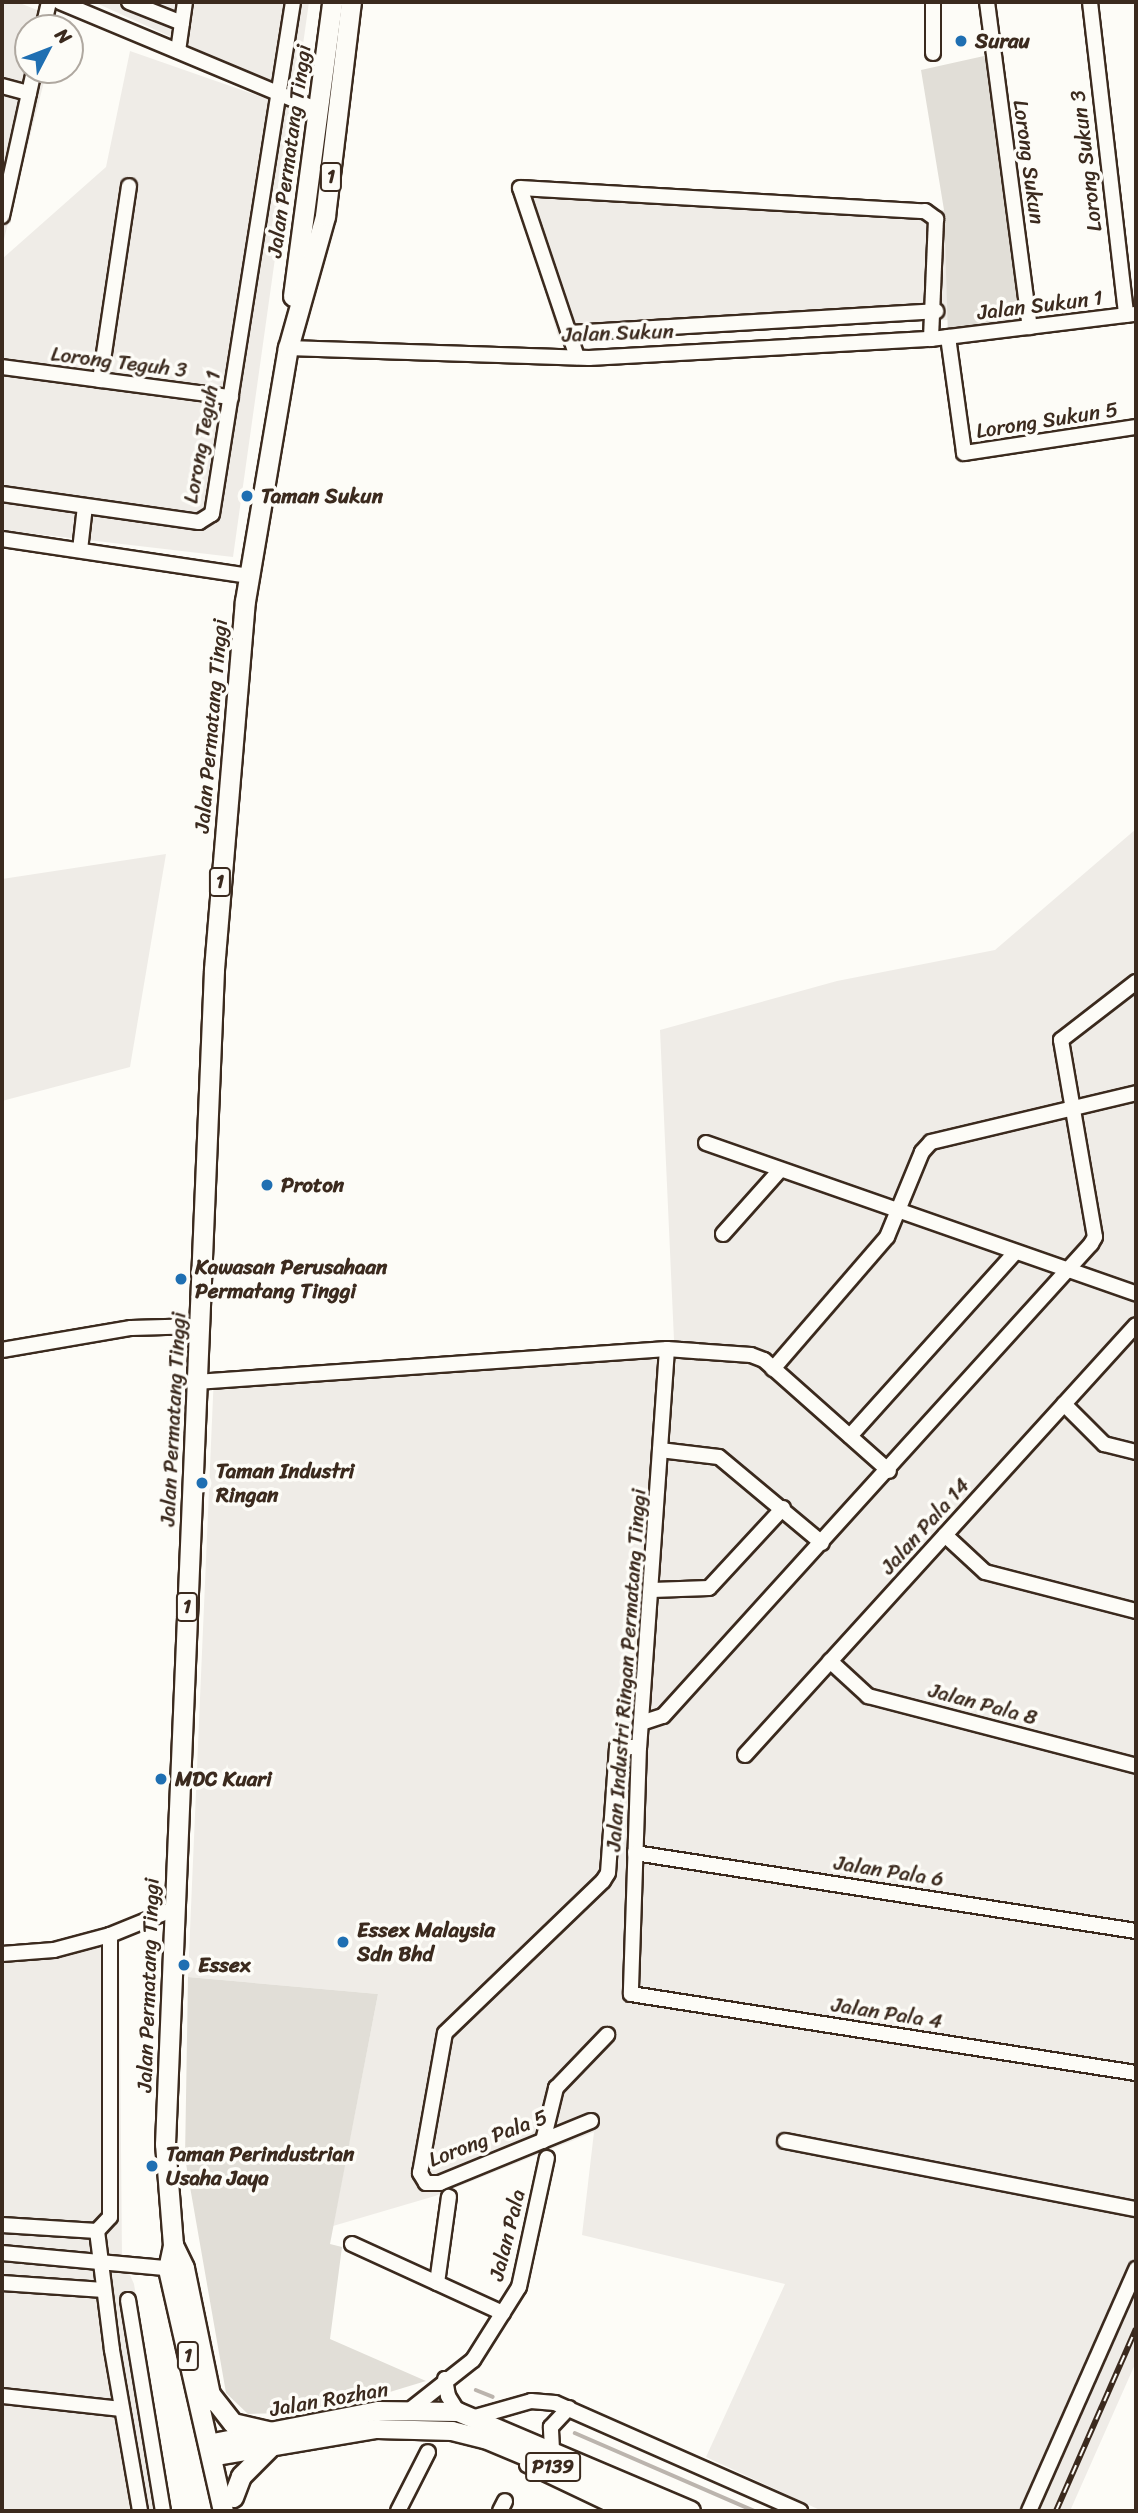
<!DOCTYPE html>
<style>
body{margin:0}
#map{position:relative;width:1138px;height:2513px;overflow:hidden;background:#fdfcf7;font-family:Sriracha,sans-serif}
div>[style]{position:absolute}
.built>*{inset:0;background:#efece7}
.green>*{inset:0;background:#e1ded7}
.stream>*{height:3.5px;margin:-1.75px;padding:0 1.75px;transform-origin:1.75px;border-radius:1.75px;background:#bbb4ad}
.roads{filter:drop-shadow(2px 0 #3b2a1e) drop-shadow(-2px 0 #3b2a1e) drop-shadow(0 2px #3b2a1e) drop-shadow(0 -2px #3b2a1e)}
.minor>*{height:14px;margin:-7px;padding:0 7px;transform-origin:7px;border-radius:7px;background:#fdfcf7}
.major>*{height:18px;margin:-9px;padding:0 9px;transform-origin:9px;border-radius:9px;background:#fdfcf7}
.highway>*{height:19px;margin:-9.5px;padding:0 9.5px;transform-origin:9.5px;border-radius:9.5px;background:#fdfcf7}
.rail>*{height:6px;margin-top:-3px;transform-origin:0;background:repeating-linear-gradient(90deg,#fdfcf7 0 10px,#3b2a1e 0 20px);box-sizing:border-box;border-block:2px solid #3b2a1e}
.dots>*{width:19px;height:19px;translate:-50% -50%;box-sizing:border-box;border:4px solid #fdfcf7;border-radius:50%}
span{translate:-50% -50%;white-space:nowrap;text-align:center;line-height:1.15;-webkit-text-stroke:7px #fdfcf7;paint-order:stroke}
.shield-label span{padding:2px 5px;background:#fdfcf7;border:2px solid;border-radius:5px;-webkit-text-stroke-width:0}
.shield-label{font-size:19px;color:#3b2a1e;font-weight:700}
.poi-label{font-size:21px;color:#3b2a1e;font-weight:700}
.left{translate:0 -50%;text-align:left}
.street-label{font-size:21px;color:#3b2a1e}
.frame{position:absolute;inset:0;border:4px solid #3b2a1e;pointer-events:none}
.north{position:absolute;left:14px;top:14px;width:70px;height:70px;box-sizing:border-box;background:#fdfcf7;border:2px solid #afa8a0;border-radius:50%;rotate:48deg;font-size:19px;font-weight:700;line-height:28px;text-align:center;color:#3b2a1e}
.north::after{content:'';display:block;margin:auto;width:24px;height:32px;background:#1f6fb2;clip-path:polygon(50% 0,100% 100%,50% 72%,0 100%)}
</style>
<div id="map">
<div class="built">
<i style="clip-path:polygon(2px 2px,17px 2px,60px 19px,57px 28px,28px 28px,28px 70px,47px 70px,2px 247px)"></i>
<i style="clip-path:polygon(94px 2px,309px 2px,296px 94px)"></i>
<i style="clip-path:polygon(130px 51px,296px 109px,233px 557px,2px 530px,2px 259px,106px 167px)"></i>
<i style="clip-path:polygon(515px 183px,944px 210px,948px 320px,559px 340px)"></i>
<i style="clip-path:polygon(1136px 829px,1136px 2362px,1070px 2511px,822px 2511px,706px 2457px,785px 2284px,582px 2235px,594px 2132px,435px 2196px,333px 2226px,378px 1994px,188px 1977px,214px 1374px,674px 1340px,660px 1030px,837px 981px,995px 950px)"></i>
<i style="clip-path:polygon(166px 854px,130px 1067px,2px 1101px,2px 879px)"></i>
<i style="clip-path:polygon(119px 1927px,122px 2257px,134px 2284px,171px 2511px,2px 2511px,2px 1944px,49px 1945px)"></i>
</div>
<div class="green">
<i style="clip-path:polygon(993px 54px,1030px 327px,948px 337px,944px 210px,921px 70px)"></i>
<i style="clip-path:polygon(188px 1977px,378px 1994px,330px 2244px,342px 2247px,330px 2339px,426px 2381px,370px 2398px,286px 2413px,248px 2414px,226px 2393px,185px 2158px)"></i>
</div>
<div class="stream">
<i style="left:476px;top:2390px;width:18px;rotate:22deg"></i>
<i style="left:575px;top:2433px;width:195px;rotate:23.5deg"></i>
</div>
<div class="roads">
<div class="minor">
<i style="left:60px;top:2px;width:277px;rotate:22.7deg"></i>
<i style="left:129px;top:2px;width:57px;rotate:21.6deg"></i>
<i style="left:987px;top:2px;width:328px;rotate:82.5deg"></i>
<i style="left:1090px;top:2px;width:315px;rotate:83.4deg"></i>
<i style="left:43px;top:28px;width:27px;rotate:-77deg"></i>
<i style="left:178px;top:51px;width:49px;rotate:-81.9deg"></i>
<i style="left:933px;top:53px;width:51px;rotate:-90deg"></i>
<i style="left:2px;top:86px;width:28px;rotate:15deg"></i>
<i style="left:2px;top:216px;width:149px;rotate:-77.6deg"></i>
<i style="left:568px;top:333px;width:369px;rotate:-3.4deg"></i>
<i style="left:948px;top:337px;width:117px;rotate:82.1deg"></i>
<i style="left:964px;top:453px;width:174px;rotate:-8.6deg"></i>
<i style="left:288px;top:348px;width:301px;rotate:1.9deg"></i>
<i style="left:589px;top:358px;width:343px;rotate:-3.2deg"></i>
<i style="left:931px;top:339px;width:207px;rotate:-7deg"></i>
<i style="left:577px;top:357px;width:178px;rotate:-108.6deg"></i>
<i style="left:520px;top:188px;width:406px;rotate:3.3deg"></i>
<i style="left:925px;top:211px;width:14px;rotate:36deg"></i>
<i style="left:936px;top:219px;width:120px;rotate:92.4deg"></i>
<i style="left:2px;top:367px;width:231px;rotate:7.5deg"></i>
<i style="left:100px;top:380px;width:196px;rotate:-81.5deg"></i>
<i style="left:2px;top:494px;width:199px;rotate:8.1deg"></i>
<i style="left:199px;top:522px;width:15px;rotate:-32deg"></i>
<i style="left:212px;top:514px;width:518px;rotate:-81.01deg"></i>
<i style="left:2px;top:539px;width:250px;rotate:8.5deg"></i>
<i style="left:80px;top:550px;width:44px;rotate:-83.5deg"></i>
<i style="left:706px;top:1143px;width:456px;rotate:19.3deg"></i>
<i style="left:723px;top:1234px;width:86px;rotate:-48.3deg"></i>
<i style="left:667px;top:1349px;width:399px;rotate:94deg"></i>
<i style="left:639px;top:1747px;width:247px;rotate:91.9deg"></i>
<i style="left:631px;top:1994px;width:511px;rotate:8.89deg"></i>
<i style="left:2px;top:1350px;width:131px;rotate:-9.7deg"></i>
<i style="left:131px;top:1328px;width:69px;rotate:-1.7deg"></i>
<i style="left:773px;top:1369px;width:174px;rotate:-49.2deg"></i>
<i style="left:887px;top:1237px;width:92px;rotate:-67.6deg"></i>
<i style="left:922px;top:1152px;width:13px;rotate:-48deg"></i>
<i style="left:931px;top:1142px;width:211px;rotate:-13.4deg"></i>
<i style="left:196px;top:1382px;width:472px;rotate:-4deg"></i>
<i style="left:667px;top:1349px;width:84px;rotate:4.1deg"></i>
<i style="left:751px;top:1355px;width:14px;rotate:21deg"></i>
<i style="left:764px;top:1360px;width:167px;rotate:41.6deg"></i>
<i style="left:1064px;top:1404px;width:57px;rotate:45deg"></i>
<i style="left:1104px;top:1444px;width:33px;rotate:14deg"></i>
<i style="left:850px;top:1436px;width:245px;rotate:-48deg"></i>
<i style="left:660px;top:1450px;width:59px;rotate:6.8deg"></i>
<i style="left:719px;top:1457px;width:134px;rotate:39.9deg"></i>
<i style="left:945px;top:1535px;width:54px;rotate:42.8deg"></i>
<i style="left:985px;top:1572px;width:156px;rotate:14.5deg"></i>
<i style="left:652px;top:1590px;width:57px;rotate:-2deg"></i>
<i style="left:709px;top:1588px;width:109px;rotate:-47.2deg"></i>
<i style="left:830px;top:1661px;width:52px;rotate:42.6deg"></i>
<i style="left:868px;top:1696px;width:277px;rotate:14.6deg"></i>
<i style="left:641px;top:1723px;width:23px;rotate:-18deg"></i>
<i style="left:663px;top:1716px;width:637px;rotate:-47.8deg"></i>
<i style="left:1091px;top:1244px;width:8px;rotate:-60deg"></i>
<i style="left:1095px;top:1237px;width:200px;rotate:-99.8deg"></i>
<i style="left:1061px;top:1040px;width:95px;rotate:-37.7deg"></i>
<i style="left:745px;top:1755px;width:581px;rotate:-47.72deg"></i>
<i style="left:635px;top:1853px;width:507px;rotate:8.85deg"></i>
<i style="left:110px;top:1935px;width:282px;rotate:90deg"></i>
<i style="left:110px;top:2217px;width:19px;rotate:133deg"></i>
<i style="left:97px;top:2231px;width:120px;rotate:82.8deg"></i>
<i style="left:112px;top:2350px;width:163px;rotate:80.1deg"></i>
<i style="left:2px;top:1954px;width:52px;rotate:-4.4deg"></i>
<i style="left:54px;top:1950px;width:58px;rotate:-15deg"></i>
<i style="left:110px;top:1935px;width:69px;rotate:-22.1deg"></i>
<i style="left:591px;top:2121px;width:163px;rotate:157.7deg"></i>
<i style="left:440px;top:2183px;width:14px;rotate:180deg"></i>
<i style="left:426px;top:2183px;width:12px;rotate:-121deg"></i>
<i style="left:420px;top:2173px;width:142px;rotate:-79.9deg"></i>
<i style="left:445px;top:2033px;width:219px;rotate:-43.9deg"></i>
<i style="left:603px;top:1881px;width:9px;rotate:-58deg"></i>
<i style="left:608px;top:1873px;width:126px;rotate:-85.9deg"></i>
<i style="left:617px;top:1747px;width:22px"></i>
<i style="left:543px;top:2141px;width:55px;rotate:-76.2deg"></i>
<i style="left:556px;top:2088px;width:74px;rotate:-46.1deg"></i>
<i style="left:785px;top:2141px;width:358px;rotate:11deg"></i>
<i style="left:2px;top:2225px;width:95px;rotate:3.6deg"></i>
<i style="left:352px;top:2244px;width:166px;rotate:24.6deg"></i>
<i style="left:2px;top:2253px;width:174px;rotate:5.3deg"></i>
<i style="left:2px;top:2283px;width:102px;rotate:3.9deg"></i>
<i style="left:437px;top:2283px;width:87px;rotate:-82.1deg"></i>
<i style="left:128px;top:2300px;width:214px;rotate:80.6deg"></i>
<i style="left:445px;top:2379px;width:17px;rotate:80deg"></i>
<i style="left:448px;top:2396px;width:19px;rotate:58deg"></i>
<i style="left:2px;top:2396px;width:120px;rotate:6.2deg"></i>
<i style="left:411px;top:2409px;width:79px;rotate:-38.3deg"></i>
<i style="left:473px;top:2360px;width:86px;rotate:-57.8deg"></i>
<i style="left:519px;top:2287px;width:132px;rotate:-77.8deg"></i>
<i style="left:475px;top:2417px;width:58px;rotate:-15.9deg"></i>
<i style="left:531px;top:2401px;width:24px;rotate:5deg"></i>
<i style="left:555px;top:2403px;width:268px;rotate:23.8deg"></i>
<i style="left:552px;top:2449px;width:22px;rotate:-93deg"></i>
<i style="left:551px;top:2427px;width:26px;rotate:-47deg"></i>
<i style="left:527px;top:2465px;width:107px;rotate:25.4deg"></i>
<i style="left:398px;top:2511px;width:66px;rotate:-63deg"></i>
<i style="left:500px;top:2511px;width:11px;rotate:-63deg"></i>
<i style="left:1029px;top:2511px;width:265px;rotate:-66.1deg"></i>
</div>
<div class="major">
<i style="left:208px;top:2444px;width:173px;rotate:-11deg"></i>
<i style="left:378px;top:2411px;width:80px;rotate:0.7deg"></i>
<i style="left:458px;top:2412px;width:253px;rotate:23deg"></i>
<i style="left:211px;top:2457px;width:168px;rotate:-9.6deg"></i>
<i style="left:377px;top:2429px;width:75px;rotate:1.5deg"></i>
<i style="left:452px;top:2431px;width:34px;rotate:14deg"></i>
<i style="left:485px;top:2439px;width:186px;rotate:22.7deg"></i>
</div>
<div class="highway">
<i style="left:293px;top:296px;width:297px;rotate:-82.4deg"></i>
<i style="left:173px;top:2245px;width:25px;rotate:64deg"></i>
<i style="left:184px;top:2268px;width:135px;rotate:78.4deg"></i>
<i style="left:210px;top:2394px;width:37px;rotate:52deg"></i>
<i style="left:233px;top:2423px;width:40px;rotate:13deg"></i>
<i style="left:233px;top:2497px;width:22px;rotate:-69deg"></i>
<i style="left:241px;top:2476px;width:44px;rotate:-45deg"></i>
<i style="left:223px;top:2511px;width:248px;rotate:-102.8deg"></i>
<i style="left:168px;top:2269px;width:25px;rotate:-78deg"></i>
<i style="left:173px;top:2245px;width:101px;rotate:-94.5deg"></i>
<i style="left:165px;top:2144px;width:1176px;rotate:-87.61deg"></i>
<i style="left:214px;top:969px;width:369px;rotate:-85.2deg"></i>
<i style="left:245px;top:601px;width:257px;rotate:-80.4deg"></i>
<i style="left:288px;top:348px;width:137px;rotate:-74.3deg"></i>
<i style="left:325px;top:216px;width:216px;rotate:-83.1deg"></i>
</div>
</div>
<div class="rail">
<i style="left:1056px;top:2511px;width:199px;rotate:-66.3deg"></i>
</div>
<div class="dots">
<i style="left:961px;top:41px;background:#1f6fb2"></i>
<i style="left:247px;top:496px;background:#1f6fb2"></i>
<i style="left:267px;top:1185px;background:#1f6fb2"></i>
<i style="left:181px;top:1279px;background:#1f6fb2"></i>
<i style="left:202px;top:1483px;background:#1f6fb2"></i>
<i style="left:161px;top:1779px;background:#1f6fb2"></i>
<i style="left:343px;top:1942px;background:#1f6fb2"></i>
<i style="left:184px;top:1965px;background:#1f6fb2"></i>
<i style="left:152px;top:2166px;background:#1f6fb2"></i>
</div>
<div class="shield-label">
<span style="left:331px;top:177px">1</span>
<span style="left:220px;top:882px">1</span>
<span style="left:187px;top:1607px">1</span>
<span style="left:188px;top:2356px">1</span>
<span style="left:553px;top:2467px">P139</span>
</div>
<div class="poi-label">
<span class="left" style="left:975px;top:41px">Surau</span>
<span class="left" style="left:261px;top:496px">Taman Sukun</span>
<span class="left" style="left:281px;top:1185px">Proton</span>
<span class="left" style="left:195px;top:1279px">Kawasan Perusahaan<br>Permatang Tinggi</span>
<span class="left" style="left:216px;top:1483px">Taman Industri<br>Ringan</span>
<span class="left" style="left:175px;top:1779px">MDC Kuari</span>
<span class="left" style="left:357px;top:1942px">Essex Malaysia<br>Sdn Bhd</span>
<span class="left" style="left:198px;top:1965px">Essex</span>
<span class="left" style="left:166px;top:2166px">Taman Perindustrian<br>Usaha Jaya</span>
</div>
<div class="street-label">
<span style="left:289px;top:151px;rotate:-82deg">Jalan Permatang Tinggi</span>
<span style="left:1086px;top:161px;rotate:-97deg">Lorong Sukun 3</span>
<span style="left:1029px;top:162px;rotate:82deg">Lorong Sukun</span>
<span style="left:1040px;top:305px;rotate:-7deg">Jalan Sukun 1</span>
<span style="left:618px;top:333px;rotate:-2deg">Jalan Sukun</span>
<span style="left:119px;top:362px;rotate:7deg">Lorong Teguh 3</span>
<span style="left:1047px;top:420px;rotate:-9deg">Lorong Sukun 5</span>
<span style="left:202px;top:437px;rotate:-80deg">Lorong Teguh 1</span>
<span style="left:211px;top:726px;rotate:-85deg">Jalan Permatang Tinggi</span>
<span style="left:173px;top:1419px;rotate:-87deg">Jalan Permatang Tinggi</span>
<span style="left:925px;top:1526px;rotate:-48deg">Jalan Pala 14</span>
<span style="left:626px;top:1670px;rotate:-86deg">Jalan Industri Ringan Permatang Tinggi</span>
<span style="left:983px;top:1704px;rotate:15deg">Jalan Pala 8</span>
<span style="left:889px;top:1871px;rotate:9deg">Jalan Pala 6</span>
<span style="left:148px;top:1985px;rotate:-88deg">Jalan Permatang Tinggi</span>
<span style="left:887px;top:2013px;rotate:9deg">Jalan Pala 4</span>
<span style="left:488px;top:2138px;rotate:-21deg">Lorong Pala 5</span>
<span style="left:507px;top:2235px;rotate:-76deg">Jalan Pala</span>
<span style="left:329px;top:2399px;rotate:-10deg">Jalan Rozhan</span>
</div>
<div class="frame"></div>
<div class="north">N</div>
</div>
